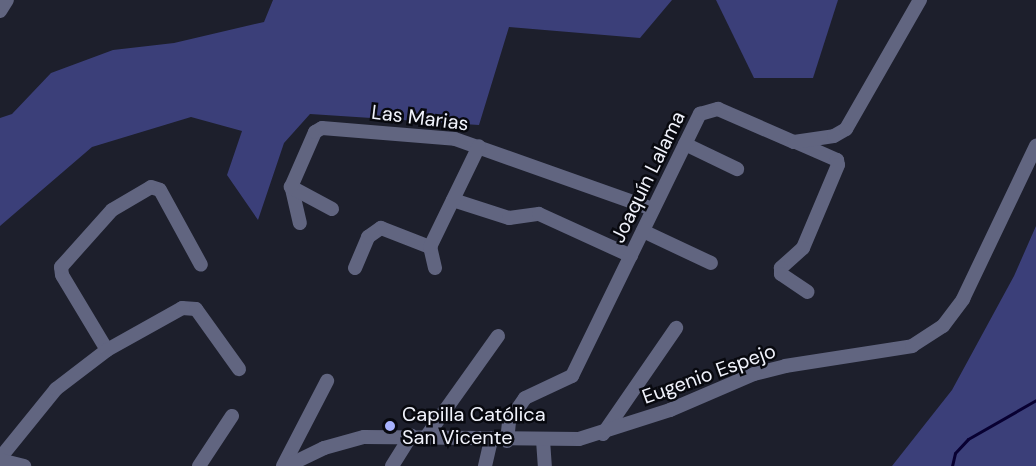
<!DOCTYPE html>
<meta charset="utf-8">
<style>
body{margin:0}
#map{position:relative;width:1036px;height:466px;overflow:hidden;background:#1d1f2c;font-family:"DM Sans",sans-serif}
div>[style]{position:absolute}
.forest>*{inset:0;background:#3b3f79}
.stream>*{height:3px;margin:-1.5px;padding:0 1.5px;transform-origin:1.5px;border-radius:1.5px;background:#080032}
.minor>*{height:14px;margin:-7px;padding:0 7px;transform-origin:7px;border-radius:7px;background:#616580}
.dots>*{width:16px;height:16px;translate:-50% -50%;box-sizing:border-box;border:3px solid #08090f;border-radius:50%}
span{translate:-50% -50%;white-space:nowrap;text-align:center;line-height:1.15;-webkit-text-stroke:5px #08090f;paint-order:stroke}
.street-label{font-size:20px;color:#f0f2fb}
.poi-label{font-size:20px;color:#f0f2fb}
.left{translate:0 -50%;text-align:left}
</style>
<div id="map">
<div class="forest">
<i style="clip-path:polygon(273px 0,672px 0,640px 38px,509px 27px,479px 125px,310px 114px,284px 143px,258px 220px,227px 175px,242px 131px,191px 117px,92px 147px,0 226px,0 118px,12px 114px,51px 73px,113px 50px,174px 43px,264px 22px)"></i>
<i style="clip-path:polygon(716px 0,838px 0,813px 78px,754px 78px)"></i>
<i style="clip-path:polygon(1036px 226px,1036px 466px,892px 466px,952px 390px,1014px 276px)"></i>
</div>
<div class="stream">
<i style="left:952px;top:466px;width:13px;rotate:-77deg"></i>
<i style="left:955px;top:453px;width:19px;rotate:-47deg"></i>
<i style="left:968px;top:439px;width:78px;rotate:-29.8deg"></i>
</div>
<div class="minor">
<i style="left:0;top:11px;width:13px;rotate:-58deg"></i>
<i style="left:796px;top:142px;width:45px;rotate:23.7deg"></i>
<i style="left:837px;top:160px;width:5px;rotate:79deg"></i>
<i style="left:838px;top:165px;width:90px;rotate:112.9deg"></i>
<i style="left:803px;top:248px;width:30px;rotate:138deg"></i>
<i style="left:781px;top:268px;width:6px;rotate:90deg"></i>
<i style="left:781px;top:274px;width:32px;rotate:34deg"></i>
<i style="left:685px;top:144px;width:58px;rotate:25.7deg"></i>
<i style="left:292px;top:189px;width:35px;rotate:77deg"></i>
<i style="left:453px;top:200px;width:59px;rotate:17.8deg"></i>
<i style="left:509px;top:218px;width:30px;rotate:-8deg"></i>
<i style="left:539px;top:214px;width:101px;rotate:24.5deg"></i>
<i style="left:332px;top:209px;width:47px;rotate:-151.8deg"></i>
<i style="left:291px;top:187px;width:60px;rotate:-66.4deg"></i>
<i style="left:315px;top:132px;width:8px;rotate:-30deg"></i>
<i style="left:322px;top:128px;width:133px;rotate:4.7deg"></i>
<i style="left:455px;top:139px;width:210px;rotate:19.5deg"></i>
<i style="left:643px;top:231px;width:75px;rotate:25.2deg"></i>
<i style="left:355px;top:268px;width:34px;rotate:-67deg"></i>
<i style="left:368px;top:237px;width:16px;rotate:-35deg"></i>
<i style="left:381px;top:228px;width:53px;rotate:21.2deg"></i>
<i style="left:435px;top:268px;width:22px;rotate:-103deg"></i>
<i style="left:430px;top:247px;width:112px;rotate:-64.1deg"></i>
<i style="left:107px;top:350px;width:87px;rotate:-121deg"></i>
<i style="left:62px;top:275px;width:8px;rotate:-97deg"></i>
<i style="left:61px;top:267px;width:76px;rotate:-48.2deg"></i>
<i style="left:112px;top:210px;width:45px;rotate:-30.5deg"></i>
<i style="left:151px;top:187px;width:9px;rotate:18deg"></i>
<i style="left:160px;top:190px;width:85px;rotate:61.3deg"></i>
<i style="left:603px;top:434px;width:129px;rotate:-55.4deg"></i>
<i style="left:426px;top:437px;width:124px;rotate:-54.5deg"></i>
<i style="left:543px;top:440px;width:26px;rotate:86deg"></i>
<i style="left:507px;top:441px;width:20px;rotate:-84deg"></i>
<i style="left:509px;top:421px;width:28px;rotate:-55deg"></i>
<i style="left:525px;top:398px;width:52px;rotate:-25.1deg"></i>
<i style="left:572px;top:376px;width:292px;rotate:-64deg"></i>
<i style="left:700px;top:114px;width:19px;rotate:-16deg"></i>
<i style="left:718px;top:109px;width:83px;rotate:23.5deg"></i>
<i style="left:794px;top:142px;width:40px;rotate:-8.5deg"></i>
<i style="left:834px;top:136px;width:14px;rotate:-30deg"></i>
<i style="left:846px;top:129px;width:149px;rotate:-60.2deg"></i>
<i style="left:0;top:458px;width:89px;rotate:-50.9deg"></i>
<i style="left:56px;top:389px;width:64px;rotate:-37.4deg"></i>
<i style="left:107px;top:350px;width:86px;rotate:-29.2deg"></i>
<i style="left:182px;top:308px;width:14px;rotate:4deg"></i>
<i style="left:196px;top:309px;width:74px;rotate:54.4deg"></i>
<i style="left:0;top:460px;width:25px;rotate:14deg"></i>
<i style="left:199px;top:466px;width:60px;rotate:-56.6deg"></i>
<i style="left:283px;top:466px;width:96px;rotate:-62.6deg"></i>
<i style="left:287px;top:466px;width:41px;rotate:-25.9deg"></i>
<i style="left:324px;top:448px;width:41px;rotate:-15.4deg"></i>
<i style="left:364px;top:437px;width:215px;rotate:0.5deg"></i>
<i style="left:579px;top:439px;width:96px;rotate:-17.7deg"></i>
<i style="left:670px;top:410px;width:91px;rotate:-23.2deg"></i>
<i style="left:754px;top:374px;width:32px;rotate:-14deg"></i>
<i style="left:785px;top:366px;width:129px;rotate:-8.9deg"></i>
<i style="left:912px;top:346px;width:37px;rotate:-33deg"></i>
<i style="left:943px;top:326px;width:34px;rotate:-53deg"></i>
<i style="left:963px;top:299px;width:170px;rotate:-64.5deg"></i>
<i style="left:392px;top:466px;width:36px;rotate:-58deg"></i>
<i style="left:485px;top:466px;width:26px;rotate:-77deg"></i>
</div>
<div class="dots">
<i style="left:390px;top:426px;background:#a7b1fc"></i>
</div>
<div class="street-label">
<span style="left:420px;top:118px;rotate:7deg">Las Marias</span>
<span style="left:648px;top:177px;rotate:-64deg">Joaquín Lalama</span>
<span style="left:709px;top:374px;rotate:-20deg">Eugenio Espejo</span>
</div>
<div class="poi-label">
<span class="left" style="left:402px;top:426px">Capilla Católica<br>San Vicente</span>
</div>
</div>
